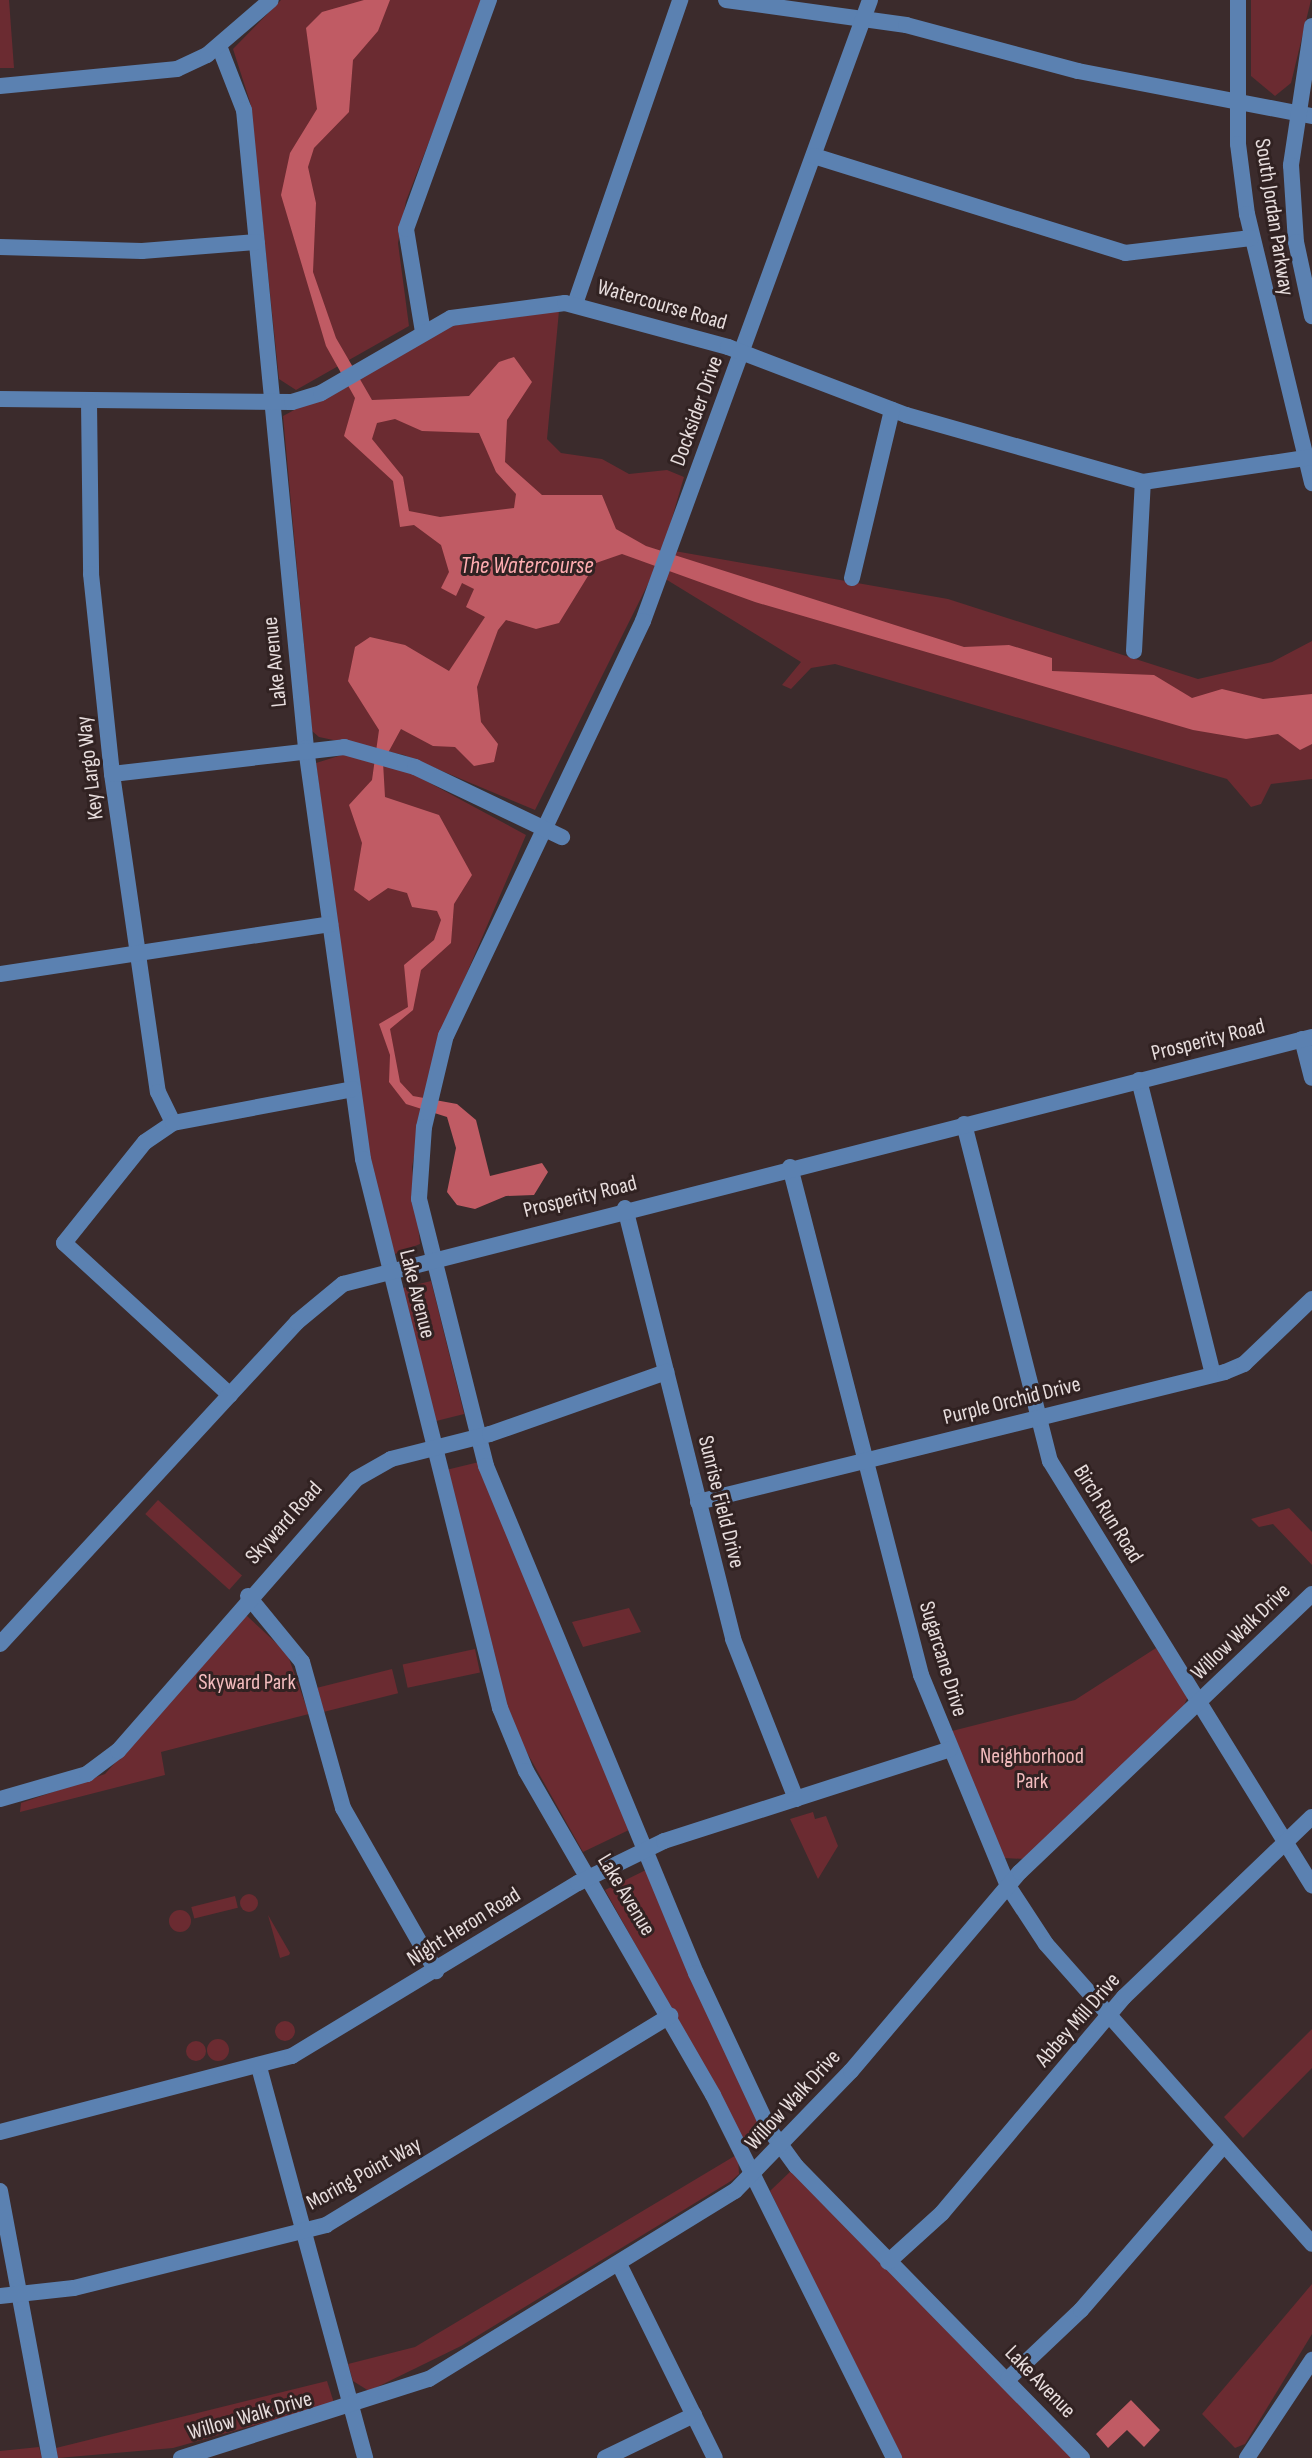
<!DOCTYPE html>
<style>
body{margin:0}
#map{position:relative;width:1312px;height:2458px;overflow:hidden;background:#3b2b2c;font-family:"Sofia Sans Condensed",sans-serif}
div>[style]{position:absolute}
.green>*{inset:0;background:#6b2b31;transform-origin:0 0}
.round{border-radius:50%}
.water>*{inset:0;background:#c05b64}
.minor>*{height:16px;margin:-8px;padding:0 8px;transform-origin:8px;border-radius:8px;background:#5b81b1}
span{translate:-50% -50%;white-space:nowrap;text-align:center;line-height:1.15;-webkit-text-stroke:6px #312222;paint-order:stroke}
.street-label{font-size:22px;color:#e7dddd}
.park-label{font-size:22px;color:#f2bbbd}
.water-label{font-size:24px;color:#ffadb1;font-style:italic}
</style>
<div id="map">
<div class="green">
<i style="clip-path:polygon(0 0,9px 0,14px 68px,0 68px)"></i>
<i style="clip-path:polygon(281px 0,484px 0,406px 201px,398px 243px,409px 326px,296px 390px,279px 379px,250px 102px,233px 49px)"></i>
<i style="clip-path:polygon(1251px 0,1311px 0,1291px 83px,1275px 96px,1251px 76px)"></i>
<i style="clip-path:polygon(559px 311px,547px 439px,561px 453px,602px 459px,629px 474px,667px 470px,684px 477px,663px 549px,948px 599px,1198px 679px,1272px 662px,1312px 641px,1312px 779px,1271px 784px,1261px 804px,1251px 807px,1227px 779px,835px 664px,811px 668px,791px 689px,782px 685px,801px 662px,654px 572px,535px 810px,404px 755px,319px 737px,312px 731px,283px 416px,451px 326px)"></i>
<i style="clip-path:polygon(345px 754px,413px 774px,526px 835px,436px 1045px,412px 1167px,420px 1244px,395px 1254px,374px 1191px,316px 763px)"></i>
<i style="left:431px;top:1281px;width:137px;height:32px;rotate:76deg"></i>
<i style="clip-path:polygon(479px 1462px,631px 1829px,583px 1852px,512px 1726px,446px 1470px)"></i>
<i style="left:158px;top:1500px;width:113px;height:19px;rotate:42deg"></i>
<i style="clip-path:polygon(1289px 1508px,1312px 1532px,1312px 1565px,1273px 1524px,1259px 1527px,1251px 1519px)"></i>
<i style="clip-path:polygon(629px 1608px,641px 1632px,583px 1647px,572px 1622px)"></i>
<i style="clip-path:polygon(246px 1615px,287px 1653px,309px 1714px,161px 1752px,165px 1775px,20px 1812px,21px 1803px,105px 1774px)"></i>
<i style="clip-path:polygon(1156px 1648px,1188px 1696px,1183px 1708px,1024px 1859px,1004px 1858px,952px 1731px,1075px 1700px)"></i>
<i style="left:475px;top:1649px;width:24px;height:74px;rotate:78deg"></i>
<i style="left:392px;top:1669px;width:25px;height:77px;rotate:76deg"></i>
<i style="clip-path:polygon(813px 1812px,815px 1819px,826px 1816px,838px 1846px,818px 1879px,790px 1819px)"></i>
<i style="clip-path:polygon(648px 1869px,765px 2129px,747px 2146px,605px 1890px)"></i>
<i class="round" style="left:240px;top:1894px;width:18px;height:18px"></i>
<i style="left:235px;top:1896px;width:12px;height:45px;rotate:76deg"></i>
<i class="round" style="left:169px;top:1910px;width:22px;height:22px"></i>
<i style="clip-path:polygon(268px 1915px,290px 1953px,289px 1955px,280px 1958px)"></i>
<i class="round" style="left:275px;top:2021px;width:20px;height:20px"></i>
<i style="clip-path:polygon(1312px 2029px,1312px 2068px,1243px 2138px,1224px 2117px)"></i>
<i class="round" style="left:207px;top:2039px;width:22px;height:22px"></i>
<i class="round" style="left:186px;top:2041px;width:20px;height:20px"></i>
<i style="clip-path:polygon(738px 2154px,739px 2174px,731px 2181px,461px 2346px,369px 2391px,353px 2381px,348px 2364px,415px 2347px)"></i>
<i style="clip-path:polygon(793px 2169px,1077px 2458px,900px 2458px,770px 2191px)"></i>
<i style="clip-path:polygon(1312px 2284px,1312px 2334px,1245px 2444px,1235px 2448px,1202px 2414px)"></i>
<i style="clip-path:polygon(327px 2381px,334px 2403px,320px 2407px,173px 2448px,58px 2458px,56px 2448px)"></i>
<i style="clip-path:polygon(39px 2447px,42px 2458px,0 2458px,0 2451px)"></i>
</div>
<div class="water">
<i style="clip-path:polygon(evenodd,364px 0,390px 0,378px 31px,353px 60px,349px 112px,314px 148px,308px 167px,316px 203px,313px 272px,336px 338px,372px 400px,469px 396px,499px 362px,514px 357px,532px 382px,507px 420px,505px 462px,542px 495px,602px 495px,616px 529px,646px 546px,964px 647px,1009px 645px,1052px 658px,1052px 671px,1154px 675px,1192px 698px,1222px 689px,1263px 699px,1312px 694px,1312px 744px,1300px 750px,1278px 734px,1246px 739px,1193px 730px,755px 602px,622px 554px,596px 563px,559px 623px,536px 629px,506px 620px,498px 630px,477px 687px,481px 722px,498px 744px,494px 762px,474px 766px,455px 747px,433px 746px,401px 729px,383px 762px,385px 797px,439px 815px,472px 875px,454px 904px,451px 943px,421px 970px,413px 1010px,390px 1029px,400px 1082px,413px 1096px,457px 1104px,476px 1120px,490px 1176px,542px 1163px,548px 1172px,534px 1195px,506px 1196px,475px 1209px,457px 1205px,447px 1192px,456px 1148px,447px 1117px,406px 1104px,389px 1082px,390px 1055px,379px 1024px,408px 1007px,404px 965px,434px 940px,441px 920px,437px 911px,412px 907px,407px 893px,388px 888px,369px 901px,354px 890px,362px 843px,349px 805px,372px 780px,379px 730px,348px 681px,355px 647px,370px 637px,405px 645px,449px 671px,485px 617px,466px 607px,474px 589px,462px 583px,456px 596px,441px 588px,449px 572px,441px 545px,414px 525px,400px 527px,393px 481px,344px 436px,355px 398px,326px 346px,281px 195px,290px 153px,317px 109px,306px 28px,322px 12px,364px 0,395px 419px,422px 431px,479px 433px,496px 472px,516px 494px,514px 508px,440px 517px,409px 511px,403px 477px,372px 439px,377px 423px,395px 419px)"></i>
<i style="clip-path:polygon(1131px 2400px,1160px 2430px,1144px 2447px,1127px 2430px,1108px 2448px,1096px 2434px)"></i>
</div>
<div class="minor">
<i style="left:726px;top:0;width:182px;rotate:7.9deg"></i>
<i style="left:906px;top:25px;width:178px;rotate:15deg"></i>
<i style="left:1078px;top:71px;width:238px;rotate:10.9deg"></i>
<i style="left:870px;top:0;width:661px;rotate:110.08deg"></i>
<i style="left:643px;top:621px;width:458px;rotate:115.4deg"></i>
<i style="left:446px;top:1035px;width:95px;rotate:103.4deg"></i>
<i style="left:424px;top:1127px;width:72px;rotate:94deg"></i>
<i style="left:419px;top:1199px;width:275px;rotate:75.9deg"></i>
<i style="left:486px;top:1466px;width:549px;rotate:67.5deg"></i>
<i style="left:696px;top:1973px;width:172px;rotate:64.9deg"></i>
<i style="left:769px;top:2129px;width:46px;rotate:53.9deg"></i>
<i style="left:796px;top:2166px;width:409px;rotate:45.6deg"></i>
<i style="left:1238px;top:0;width:144px;rotate:90deg"></i>
<i style="left:1238px;top:144px;width:71px;rotate:82.7deg"></i>
<i style="left:1247px;top:214px;width:277px;rotate:76.4deg"></i>
<i style="left:1312px;top:26px;width:141px;rotate:98.6deg"></i>
<i style="left:1291px;top:165px;width:77px;rotate:86.3deg"></i>
<i style="left:1296px;top:242px;width:76px;rotate:77.8deg"></i>
<i style="left:219px;top:46px;width:69px;rotate:68.7deg"></i>
<i style="left:244px;top:110px;width:641px;rotate:84.45deg"></i>
<i style="left:306px;top:748px;width:415px;rotate:82.1deg"></i>
<i style="left:363px;top:1159px;width:566px;rotate:75.99deg"></i>
<i style="left:500px;top:1708px;width:68px;rotate:67.6deg"></i>
<i style="left:526px;top:1771px;width:374px;rotate:60deg"></i>
<i style="left:713px;top:2095px;width:406px;rotate:63.5deg"></i>
<i style="left:0;top:86px;width:178px;rotate:-5.5deg"></i>
<i style="left:177px;top:69px;width:33px;rotate:-25deg"></i>
<i style="left:207px;top:55px;width:84px;rotate:-40.7deg"></i>
<i style="left:814px;top:156px;width:326px;rotate:17.3deg"></i>
<i style="left:1125px;top:253px;width:127px;rotate:-6.8deg"></i>
<i style="left:0;top:247px;width:142px;rotate:1.6deg"></i>
<i style="left:142px;top:251px;width:115px;rotate:-4.5deg"></i>
<i style="left:575px;top:304px;width:322px;rotate:-70.9deg"></i>
<i style="left:423px;top:332px;width:104px;rotate:-99.4deg"></i>
<i style="left:406px;top:229px;width:244px;rotate:-70.1deg"></i>
<i style="left:0;top:399px;width:292px;rotate:0.6deg"></i>
<i style="left:292px;top:402px;width:30px;rotate:-17deg"></i>
<i style="left:321px;top:393px;width:150px;rotate:-30deg"></i>
<i style="left:451px;top:318px;width:115px;rotate:-7.5deg"></i>
<i style="left:565px;top:303px;width:169px;rotate:15.1deg"></i>
<i style="left:728px;top:347px;width:191px;rotate:20.9deg"></i>
<i style="left:906px;top:415px;width:246px;rotate:15.8deg"></i>
<i style="left:1143px;top:482px;width:171px;rotate:-8.4deg"></i>
<i style="left:89px;top:402px;width:172px;rotate:89.3deg"></i>
<i style="left:91px;top:574px;width:201px;rotate:84deg"></i>
<i style="left:112px;top:774px;width:321px;rotate:81.8deg"></i>
<i style="left:158px;top:1092px;width:34px;rotate:64deg"></i>
<i style="left:852px;top:578px;width:173px;rotate:-76.6deg"></i>
<i style="left:1134px;top:651px;width:169px;rotate:-87deg"></i>
<i style="left:112px;top:774px;width:234px;rotate:-6.6deg"></i>
<i style="left:344px;top:747px;width:74px;rotate:15.7deg"></i>
<i style="left:415px;top:767px;width:163px;rotate:25.5deg"></i>
<i style="left:0;top:974px;width:334px;rotate:-8.6deg"></i>
<i style="left:1302px;top:1039px;width:40px;rotate:75.6deg"></i>
<i style="left:1139px;top:1080px;width:303px;rotate:75.9deg"></i>
<i style="left:964px;top:1124px;width:348px;rotate:75.7deg"></i>
<i style="left:1050px;top:1461px;width:499px;rotate:58.3deg"></i>
<i style="left:790px;top:1167px;width:525px;rotate:75.54deg"></i>
<i style="left:921px;top:1675px;width:228px;rotate:67.6deg"></i>
<i style="left:1008px;top:1886px;width:69px;rotate:56.8deg"></i>
<i style="left:1046px;top:1944px;width:401px;rotate:48.4deg"></i>
<i style="left:625px;top:1208px;width:444px;rotate:75.9deg"></i>
<i style="left:733px;top:1639px;width:172px;rotate:68.5deg"></i>
<i style="left:230px;top:1395px;width:225px;rotate:-137.5deg"></i>
<i style="left:64px;top:1243px;width:129px;rotate:-51.3deg"></i>
<i style="left:145px;top:1142px;width:34px;rotate:-34deg"></i>
<i style="left:173px;top:1123px;width:183px;rotate:-10.7deg"></i>
<i style="left:698px;top:1502px;width:543px;rotate:-13.86deg"></i>
<i style="left:1225px;top:1372px;width:21px;rotate:-23deg"></i>
<i style="left:1244px;top:1364px;width:94px;rotate:-43.7deg"></i>
<i style="left:248px;top:1596px;width:85px;rotate:50.7deg"></i>
<i style="left:302px;top:1662px;width:152px;rotate:74.3deg"></i>
<i style="left:343px;top:1808px;width:188px;rotate:60.3deg"></i>
<i style="left:0;top:1644px;width:438px;rotate:-47.3deg"></i>
<i style="left:297px;top:1322px;width:60px;rotate:-39.6deg"></i>
<i style="left:343px;top:1284px;width:1000px;rotate:-14.3deg"></i>
<i style="left:0;top:1799px;width:91px;rotate:-16deg"></i>
<i style="left:87px;top:1774px;width:39px;rotate:-37deg"></i>
<i style="left:118px;top:1751px;width:361px;rotate:-48.8deg"></i>
<i style="left:356px;top:1479px;width:40px;rotate:-29.7deg"></i>
<i style="left:391px;top:1459px;width:102px;rotate:-14.2deg"></i>
<i style="left:490px;top:1434px;width:187px;rotate:-19.4deg"></i>
<i style="left:259px;top:2067px;width:405px;rotate:74.8deg"></i>
<i style="left:0;top:2132px;width:302px;rotate:-14.6deg"></i>
<i style="left:292px;top:2056px;width:334px;rotate:-31.2deg"></i>
<i style="left:578px;top:1883px;width:96px;rotate:-26deg"></i>
<i style="left:664px;top:1841px;width:300px;rotate:-17.8deg"></i>
<i style="left:0;top:2191px;width:272px;rotate:79.4deg"></i>
<i style="left:888px;top:2262px;width:73px;rotate:-42.2deg"></i>
<i style="left:942px;top:2213px;width:282px;rotate:-49.9deg"></i>
<i style="left:1124px;top:1997px;width:260px;rotate:-43.8deg"></i>
<i style="left:619px;top:2264px;width:216px;rotate:63.7deg"></i>
<i style="left:0;top:2296px;width:74px;rotate:-6.2deg"></i>
<i style="left:74px;top:2288px;width:260px;rotate:-14deg"></i>
<i style="left:326px;top:2225px;width:403px;rotate:-31.3deg"></i>
<i style="left:1008px;top:2379px;width:100px;rotate:-43.4deg"></i>
<i style="left:1081px;top:2310px;width:218px;rotate:-49.1deg"></i>
<i style="left:181px;top:2458px;width:260px;rotate:-17.7deg"></i>
<i style="left:429px;top:2379px;width:359px;rotate:-31.6deg"></i>
<i style="left:735px;top:2191px;width:167px;rotate:-46deg"></i>
<i style="left:851px;top:2071px;width:261px;rotate:-49.7deg"></i>
<i style="left:1020px;top:1872px;width:403px;rotate:-43.6deg"></i>
<i style="left:605px;top:2458px;width:99px;rotate:-25.8deg"></i>
<i style="left:1247px;top:2458px;width:118px;rotate:-56.4deg"></i>
</div>
<div class="street-label">
<span style="left:1274px;top:217px;rotate:81deg">South Jordan Parkway</span>
<span style="left:662px;top:305px;rotate:16deg">Watercourse Road</span>
<span style="left:697px;top:411px;rotate:-70deg">Docksider Drive</span>
<span style="left:275px;top:662px;rotate:-96deg">Lake Avenue</span>
<span style="left:90px;top:768px;rotate:-97deg">Key Largo Way</span>
<span style="left:1208px;top:1040px;rotate:-14deg">Prosperity Road</span>
<span style="left:580px;top:1197px;rotate:-14deg">Prosperity Road</span>
<span style="left:417px;top:1294px;rotate:76deg">Lake Avenue</span>
<span style="left:1012px;top:1401px;rotate:-14deg">Purple Orchid Drive</span>
<span style="left:721px;top:1502px;rotate:76deg">Sunrise Field Drive</span>
<span style="left:1108px;top:1514px;rotate:58deg">Birch Run Road</span>
<span style="left:284px;top:1523px;rotate:-48deg">Skyward Road</span>
<span style="left:1241px;top:1632px;rotate:-44deg">Willow Walk Drive</span>
<span style="left:943px;top:1659px;rotate:73deg">Sugarcane Drive</span>
<span style="left:626px;top:1895px;rotate:59deg">Lake Avenue</span>
<span style="left:464px;top:1927px;rotate:-32deg">Night Heron Road</span>
<span style="left:1078px;top:2020px;rotate:-49deg">Abbey Mill Drive</span>
<span style="left:793px;top:2100px;rotate:-47deg">Willow Walk Drive</span>
<span style="left:364px;top:2174px;rotate:-29deg">Moring Point Way</span>
<span style="left:1040px;top:2382px;rotate:46deg">Lake Avenue</span>
<span style="left:250px;top:2416px;rotate:-16deg">Willow Walk Drive</span>
</div>
<div class="park-label">
<span style="left:247px;top:1683px">Skyward Park</span>
<span style="left:1032px;top:1769px">Neighborhood<br>Park</span>
</div>
<div class="water-label">
<span style="left:527px;top:566px">The Watercourse</span>
</div>
</div>
